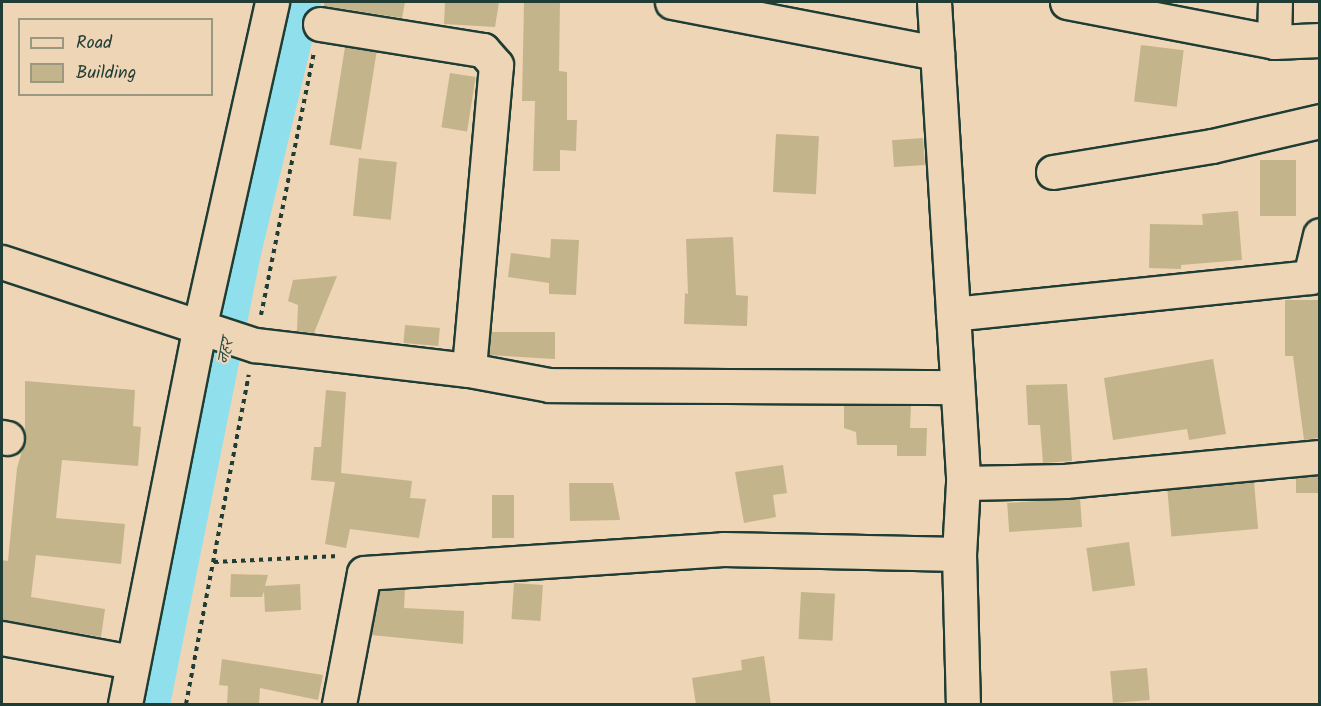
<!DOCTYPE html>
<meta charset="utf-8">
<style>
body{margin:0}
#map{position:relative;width:1321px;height:706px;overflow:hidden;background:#eed5b5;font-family:Kalam,"Playpen Sans Deva",sans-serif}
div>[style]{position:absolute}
.canal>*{height:30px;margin:-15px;padding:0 15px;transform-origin:15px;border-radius:15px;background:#90dfec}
.building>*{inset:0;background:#c4b48b;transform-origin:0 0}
.path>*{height:4px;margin-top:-2px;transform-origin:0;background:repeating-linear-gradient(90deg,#1f3d34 0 4.5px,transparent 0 9px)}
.roads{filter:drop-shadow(2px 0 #1f3d34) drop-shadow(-2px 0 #1f3d34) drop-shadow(0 2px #1f3d34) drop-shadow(0 -2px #1f3d34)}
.street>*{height:33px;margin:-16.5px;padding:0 16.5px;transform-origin:16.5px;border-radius:16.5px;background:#eed5b5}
.secondary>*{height:33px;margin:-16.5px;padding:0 16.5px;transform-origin:16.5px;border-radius:16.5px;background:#eed5b5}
span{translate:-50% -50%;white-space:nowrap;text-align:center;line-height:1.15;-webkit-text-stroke:4.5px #eed5b5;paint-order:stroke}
.water-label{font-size:16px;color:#2a4d46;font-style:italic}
.frame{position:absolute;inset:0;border:3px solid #1f3d34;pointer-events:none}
.legend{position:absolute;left:18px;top:18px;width:195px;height:78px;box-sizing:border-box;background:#eed5b5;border:2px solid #9b9881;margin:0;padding:8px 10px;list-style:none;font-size:18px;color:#1f3d34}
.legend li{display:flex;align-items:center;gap:12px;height:30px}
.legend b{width:30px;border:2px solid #9b9881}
</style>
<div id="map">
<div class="canal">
<i style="left:155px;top:704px;width:456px;rotate:-78.6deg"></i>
<i style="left:245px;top:257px;width:262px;rotate:-76.5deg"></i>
</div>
<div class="building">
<i style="clip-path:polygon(324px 2px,405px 2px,402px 18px,324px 6px)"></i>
<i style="clip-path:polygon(445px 2px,499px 2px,495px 27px,444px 24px)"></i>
<i style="clip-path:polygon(524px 2px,560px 2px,559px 71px,567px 72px,567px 120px,577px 120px,576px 151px,560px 150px,560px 171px,533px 171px,535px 101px,522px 101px)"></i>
<i style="left:1141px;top:45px;width:43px;height:57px;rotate:7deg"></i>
<i style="left:345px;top:47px;width:32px;height:99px;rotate:9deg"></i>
<i style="left:450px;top:73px;width:26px;height:55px;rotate:9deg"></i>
<i style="left:776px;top:134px;width:43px;height:58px;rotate:3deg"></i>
<i style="left:923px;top:138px;width:27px;height:31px;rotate:86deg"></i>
<i style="left:359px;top:158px;width:38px;height:58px;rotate:6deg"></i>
<i style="left:1260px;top:160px;width:36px;height:56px"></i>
<i style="clip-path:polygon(1238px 211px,1242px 260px,1181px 265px,1181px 269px,1149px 268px,1150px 224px,1203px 225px,1202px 214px)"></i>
<i style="clip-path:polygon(733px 237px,736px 295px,748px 296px,747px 326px,684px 324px,685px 293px,688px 294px,686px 239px)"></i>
<i style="clip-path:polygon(551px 239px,579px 240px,576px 295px,549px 294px,549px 283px,508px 277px,511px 253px,550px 258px)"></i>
<i style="clip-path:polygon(337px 276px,314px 333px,297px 331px,298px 305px,288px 301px,293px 280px)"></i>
<i style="clip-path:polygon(1285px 300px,1320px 300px,1320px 438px,1304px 440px,1293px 356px,1285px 356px)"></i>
<i style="left:405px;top:325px;width:35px;height:18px;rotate:5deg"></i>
<i style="clip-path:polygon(491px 332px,555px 332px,555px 359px,489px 355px)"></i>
<i style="clip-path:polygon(1213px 359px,1226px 434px,1189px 440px,1187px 429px,1113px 440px,1104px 378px)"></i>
<i style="clip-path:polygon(25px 381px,135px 390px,133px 426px,141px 427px,138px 466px,62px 460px,56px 518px,125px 524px,121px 564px,36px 555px,31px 597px,105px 609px,101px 637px,2px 620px,2px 560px,8px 561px,17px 468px,25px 441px)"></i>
<i style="clip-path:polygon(1067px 384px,1072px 461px,1043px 463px,1040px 425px,1028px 425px,1026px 385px)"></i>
<i style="clip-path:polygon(326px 390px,346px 392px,341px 473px,412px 481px,410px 498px,426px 499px,419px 538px,350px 529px,346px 548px,325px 544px,335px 482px,311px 480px,314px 447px,321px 447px)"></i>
<i style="clip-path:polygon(844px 405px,911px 406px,910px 428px,927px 428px,926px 456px,897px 456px,897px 445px,857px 445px,856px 432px,844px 428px)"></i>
<i style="clip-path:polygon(783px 465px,787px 493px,773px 495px,776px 517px,744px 523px,735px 472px)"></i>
<i style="left:1320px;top:476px;width:17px;height:24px;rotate:90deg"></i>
<i style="left:1254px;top:482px;width:47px;height:87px;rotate:85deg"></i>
<i style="clip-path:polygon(569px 483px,613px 483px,620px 520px,570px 521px)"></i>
<i style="left:514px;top:495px;width:43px;height:22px;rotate:90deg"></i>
<i style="left:1080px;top:498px;width:29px;height:73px;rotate:86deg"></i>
<i style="left:1129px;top:542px;width:44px;height:43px;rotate:82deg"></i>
<i style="clip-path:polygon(231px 574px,268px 575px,265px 586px,300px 584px,301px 610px,265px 612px,264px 591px,262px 597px,230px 597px)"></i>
<i style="left:514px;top:583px;width:29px;height:36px;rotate:4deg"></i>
<i style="clip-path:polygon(405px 589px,404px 608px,464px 611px,463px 644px,371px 635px,380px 591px)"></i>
<i style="left:801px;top:592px;width:34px;height:47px;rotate:3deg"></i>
<i style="clip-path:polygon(764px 656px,771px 705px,696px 705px,692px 678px,742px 670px,741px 660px)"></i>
<i style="clip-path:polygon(222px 659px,323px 675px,318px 700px,260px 688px,259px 705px,227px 705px,228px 686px,219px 685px)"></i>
<i style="left:1147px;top:668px;width:32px;height:37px;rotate:85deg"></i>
</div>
<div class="path">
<i style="left:261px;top:315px;width:268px;rotate:-78.6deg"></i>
<i style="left:214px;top:562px;width:125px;rotate:-2.7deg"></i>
<i style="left:186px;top:704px;width:335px;rotate:-79.2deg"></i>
</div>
<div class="roads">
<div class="street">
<i style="left:672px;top:2px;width:270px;rotate:10.9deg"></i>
<i style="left:934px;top:2px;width:482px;rotate:86.5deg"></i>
<i style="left:963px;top:483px;width:71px;rotate:93.2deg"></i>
<i style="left:959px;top:554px;width:150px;rotate:88.5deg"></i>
<i style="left:1067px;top:2px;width:211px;rotate:10.9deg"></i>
<i style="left:1274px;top:42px;width:46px;rotate:-2.5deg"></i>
<i style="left:320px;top:24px;width:165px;rotate:9.1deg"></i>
<i style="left:483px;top:50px;width:20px;rotate:49deg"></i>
<i style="left:496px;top:65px;width:306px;rotate:95.1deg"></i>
<i style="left:1274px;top:42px;width:40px;rotate:-88.6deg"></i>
<i style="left:1053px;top:172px;width:161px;rotate:-9.3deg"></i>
<i style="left:1212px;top:146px;width:111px;rotate:-13deg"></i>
<i style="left:2px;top:262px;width:266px;rotate:18.2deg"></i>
<i style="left:255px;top:345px;width:215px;rotate:6.7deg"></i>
<i style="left:469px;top:370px;width:81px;rotate:10.6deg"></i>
<i style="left:549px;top:385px;width:408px;rotate:0.3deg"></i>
<i style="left:953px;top:314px;width:359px;rotate:-5.9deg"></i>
<i style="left:1310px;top:277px;width:43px;rotate:-76.6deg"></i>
<i style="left:2px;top:437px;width:5px;rotate:11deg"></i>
<i style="left:963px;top:483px;width:102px;rotate:-1.1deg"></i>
<i style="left:1065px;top:481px;width:256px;rotate:-5.4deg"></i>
<i style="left:2px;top:638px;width:132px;rotate:10.5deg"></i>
<i style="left:339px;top:704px;width:133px;rotate:-79.2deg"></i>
<i style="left:364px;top:573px;width:360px;rotate:-3.8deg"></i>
<i style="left:723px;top:549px;width:236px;rotate:1.2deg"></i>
</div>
<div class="secondary">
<i style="left:125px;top:704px;width:382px;rotate:-78.8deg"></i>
<i style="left:199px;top:329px;width:335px;rotate:-77.4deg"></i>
</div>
</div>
<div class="water-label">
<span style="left:226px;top:352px;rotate:-79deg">नहर</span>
</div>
<div class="frame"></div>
<ul class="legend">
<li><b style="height:8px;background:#eed5b5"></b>Road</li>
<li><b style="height:16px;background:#c4b48b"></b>Building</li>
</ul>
</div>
